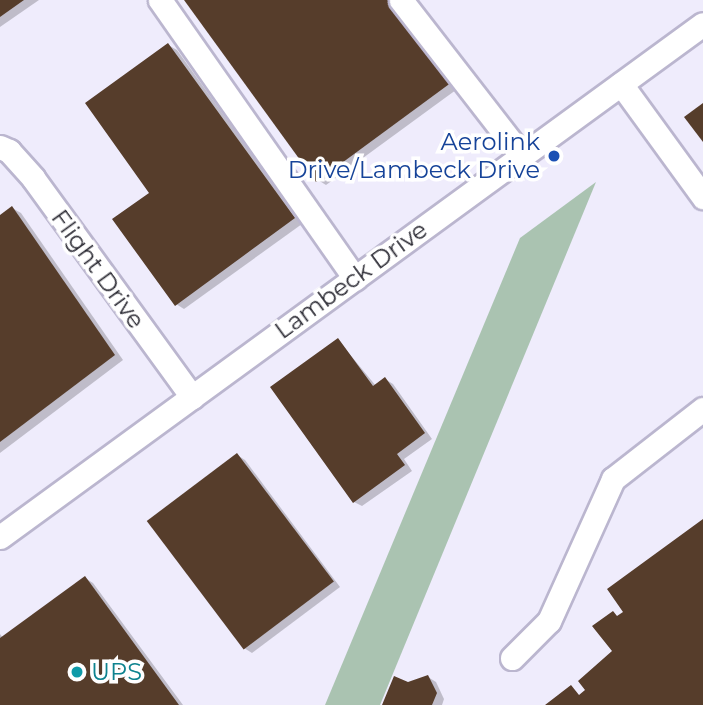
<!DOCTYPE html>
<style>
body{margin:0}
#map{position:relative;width:703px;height:705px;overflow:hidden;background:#efecfc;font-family:Montserrat,sans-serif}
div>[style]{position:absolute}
.green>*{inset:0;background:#aac3b1}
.shadow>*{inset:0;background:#0003}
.building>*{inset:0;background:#563d2b;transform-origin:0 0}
.roads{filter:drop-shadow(2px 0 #bbb6cf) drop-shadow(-2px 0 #bbb6cf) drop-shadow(0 2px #bbb6cf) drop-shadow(0 -2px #bbb6cf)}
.minor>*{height:23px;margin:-11.5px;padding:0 11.5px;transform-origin:11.5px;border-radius:11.5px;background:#fff}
.dots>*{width:19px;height:19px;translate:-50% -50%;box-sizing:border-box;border:4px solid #fff;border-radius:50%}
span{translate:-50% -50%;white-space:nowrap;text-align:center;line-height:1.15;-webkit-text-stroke:7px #fff;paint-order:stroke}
.transit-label{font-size:24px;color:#164399}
.right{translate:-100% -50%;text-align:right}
.street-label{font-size:24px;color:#2d2c35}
.culture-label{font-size:24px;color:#0d838f}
.left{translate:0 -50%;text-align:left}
</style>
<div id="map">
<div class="green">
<i style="clip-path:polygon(596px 182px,380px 705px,325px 705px,520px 238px)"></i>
</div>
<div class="shadow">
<i style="clip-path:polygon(0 0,39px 0,0 27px)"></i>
<i style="clip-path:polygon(186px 0,396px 0,460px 87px,326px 185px,318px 180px)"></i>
<i style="clip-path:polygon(168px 45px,177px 50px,302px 224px,184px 309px,176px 304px,151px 193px)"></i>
<i style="clip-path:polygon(12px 208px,21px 213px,123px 360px,0 453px,0 217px)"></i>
<i style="clip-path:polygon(338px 340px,376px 386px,385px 379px,393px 384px,432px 439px,404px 459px,412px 471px,362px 506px,354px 502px)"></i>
<i style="clip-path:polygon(237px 455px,245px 460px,340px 587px,252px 653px,244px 648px)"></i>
<i style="clip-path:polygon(85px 578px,93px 583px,183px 705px,0 705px,0 634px,3px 638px)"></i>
<i style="clip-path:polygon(428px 677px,436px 682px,444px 699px,442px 705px,384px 705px,408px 684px)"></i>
</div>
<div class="building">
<i style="clip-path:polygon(0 0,24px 0,0 17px)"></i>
<i style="clip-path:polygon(184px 0,392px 0,452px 82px,316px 182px)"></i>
<i style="clip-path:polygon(168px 43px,295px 218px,175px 306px,112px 219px,149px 193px,85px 103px)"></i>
<i style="clip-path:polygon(703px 103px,703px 142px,684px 117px)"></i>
<i style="clip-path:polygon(12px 206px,115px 355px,0 442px,0 215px)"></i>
<i style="clip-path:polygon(338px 338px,373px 386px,385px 377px,425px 433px,397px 454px,405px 465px,353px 503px,270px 387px)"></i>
<i style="left:237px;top:453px;width:161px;height:113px;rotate:53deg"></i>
<i style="clip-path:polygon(703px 519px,703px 705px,545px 705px,571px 685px,579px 695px,585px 690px,578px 681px,612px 651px,592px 626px,613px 611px,617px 616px,623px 612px,607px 589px)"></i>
<i style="clip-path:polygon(85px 576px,179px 705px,0 705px,0 638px)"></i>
<i style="clip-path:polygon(428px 675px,437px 693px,432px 705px,382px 705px,394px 676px,408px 682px)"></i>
</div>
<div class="roads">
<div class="minor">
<i style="left:160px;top:0;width:340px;rotate:55deg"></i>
<i style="left:401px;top:0;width:197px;rotate:52.2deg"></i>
<i style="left:621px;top:84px;width:140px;rotate:54deg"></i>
<i style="left:0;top:147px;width:10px;rotate:24deg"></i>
<i style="left:9px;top:151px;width:36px;rotate:48deg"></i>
<i style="left:33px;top:178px;width:271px;rotate:54deg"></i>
<i style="left:0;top:537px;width:870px;rotate:-36.12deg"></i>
<i style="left:512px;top:658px;width:52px;rotate:-45deg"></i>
<i style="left:549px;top:621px;width:156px;rotate:-65.7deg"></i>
<i style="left:613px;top:479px;width:114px;rotate:-37.9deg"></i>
</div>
</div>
<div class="dots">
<i style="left:554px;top:156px;background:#1a4fb4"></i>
<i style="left:77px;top:672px;background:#0f9aa8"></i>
</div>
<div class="transit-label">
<span class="right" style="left:540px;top:156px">Aerolink<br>Drive/Lambeck Drive</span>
</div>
<div class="street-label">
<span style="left:98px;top:269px;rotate:54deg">Flight Drive</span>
<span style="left:351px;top:280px;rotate:-36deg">Lambeck Drive</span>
</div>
<div class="culture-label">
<span class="left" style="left:91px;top:672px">UPS</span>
</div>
</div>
